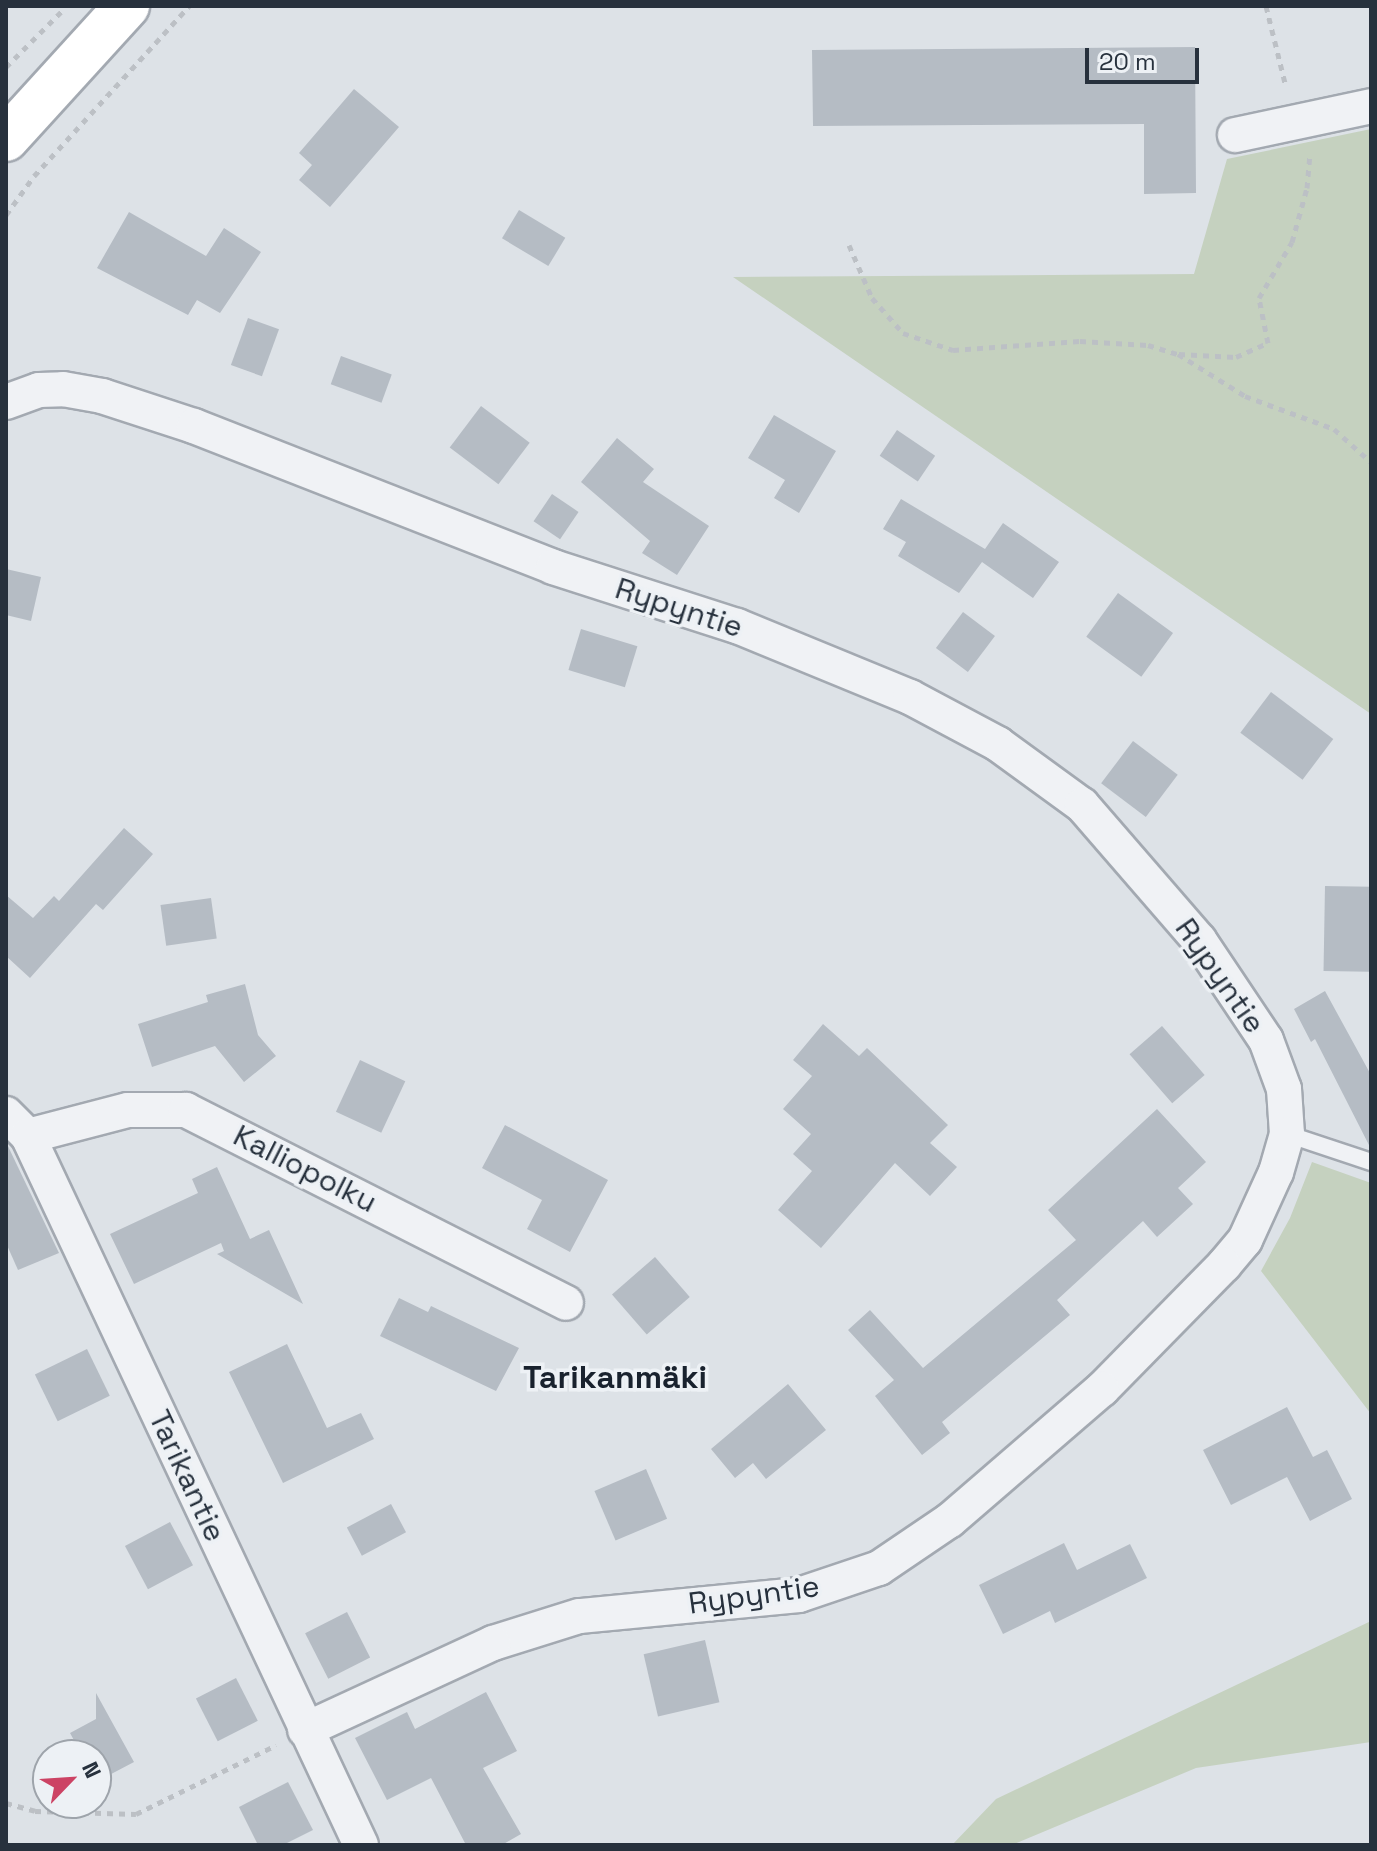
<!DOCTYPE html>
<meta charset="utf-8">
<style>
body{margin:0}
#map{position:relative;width:1377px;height:1851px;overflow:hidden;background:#dde2e7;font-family:"Space Grotesk",sans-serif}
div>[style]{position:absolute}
.green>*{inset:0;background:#c5d1bf}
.building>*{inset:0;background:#b5bcc4;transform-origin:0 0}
.path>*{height:5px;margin-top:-2.5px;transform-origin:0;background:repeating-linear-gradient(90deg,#bcc0c5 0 6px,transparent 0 12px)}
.roads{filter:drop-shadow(2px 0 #a3a9b1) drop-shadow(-2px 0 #a3a9b1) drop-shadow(0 2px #a3a9b1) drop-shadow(0 -2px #a3a9b1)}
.lane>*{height:16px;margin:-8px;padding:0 8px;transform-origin:8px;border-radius:8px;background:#f0f2f5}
.street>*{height:34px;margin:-17px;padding:0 17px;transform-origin:17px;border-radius:17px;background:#f0f2f5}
.secondary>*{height:44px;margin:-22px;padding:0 22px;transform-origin:22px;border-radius:22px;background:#fff}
span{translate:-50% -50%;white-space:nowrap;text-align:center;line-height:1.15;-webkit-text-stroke:7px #edf1f5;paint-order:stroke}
.street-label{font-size:30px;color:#27313d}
.neighbourhood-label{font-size:32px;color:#19222e;font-weight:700}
.frame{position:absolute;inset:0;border:8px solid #27313d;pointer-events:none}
.north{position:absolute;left:32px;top:1739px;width:80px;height:80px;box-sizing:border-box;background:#edf1f5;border:2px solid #9ea4ab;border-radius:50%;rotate:65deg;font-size:22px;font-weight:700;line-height:32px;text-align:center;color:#27313d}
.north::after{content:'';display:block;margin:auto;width:28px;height:36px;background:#cc4364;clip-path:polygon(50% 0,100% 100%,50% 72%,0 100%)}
.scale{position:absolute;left:1085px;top:48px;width:114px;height:36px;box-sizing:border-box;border:4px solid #27313d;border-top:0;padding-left:10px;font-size:24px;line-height:28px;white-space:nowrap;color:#27313d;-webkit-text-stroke:6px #edf1f5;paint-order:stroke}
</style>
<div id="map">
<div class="green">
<i style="clip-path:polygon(1371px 129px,1371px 714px,733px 277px,1194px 274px,1227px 159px)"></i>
<i style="clip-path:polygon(1312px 1162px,1371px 1183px,1371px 1414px,1261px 1271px,1290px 1218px)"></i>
<i style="clip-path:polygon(1371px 1621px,1371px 1742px,1196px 1768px,1012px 1845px,952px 1845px,996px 1799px)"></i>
</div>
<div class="building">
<i style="clip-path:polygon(1195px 47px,1196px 193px,1144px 194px,1144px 124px,813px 126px,812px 50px)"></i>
<i style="clip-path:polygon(354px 89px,399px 127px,330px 207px,299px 180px,312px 165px,299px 153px)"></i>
<i style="left:519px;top:210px;width:54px;height:33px;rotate:31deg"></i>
<i style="clip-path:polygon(129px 212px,206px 256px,224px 228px,261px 252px,220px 313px,197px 300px,188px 315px,97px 268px)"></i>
<i style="left:248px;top:318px;width:33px;height:50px;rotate:20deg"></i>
<i style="left:341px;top:356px;width:54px;height:30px;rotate:20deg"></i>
<i style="left:481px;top:406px;width:61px;height:52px;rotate:37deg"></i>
<i style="clip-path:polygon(774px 415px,836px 451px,799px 513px,774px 498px,785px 480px,748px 458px)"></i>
<i style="left:897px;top:430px;width:46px;height:31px;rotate:34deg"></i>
<i style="clip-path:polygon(617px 438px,654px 469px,643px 482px,709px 526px,677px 575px,642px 553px,650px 541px,581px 482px)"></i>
<i style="left:552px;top:494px;width:32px;height:33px;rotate:34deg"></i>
<i style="clip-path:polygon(901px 499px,985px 549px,1003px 523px,1059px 562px,1033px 598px,982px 562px,959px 593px,898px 556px,906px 542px,883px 529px)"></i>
<i style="clip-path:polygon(6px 569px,41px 577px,31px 621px,6px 615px)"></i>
<i style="left:1118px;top:593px;width:68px;height:54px;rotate:36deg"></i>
<i style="left:963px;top:612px;width:40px;height:45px;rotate:37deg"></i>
<i style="left:581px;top:629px;width:59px;height:43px;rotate:17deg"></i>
<i style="left:1271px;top:692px;width:78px;height:51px;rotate:37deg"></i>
<i style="left:1133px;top:741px;width:56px;height:53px;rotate:37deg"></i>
<i style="clip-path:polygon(124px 828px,153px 854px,103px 910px,96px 904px,30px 978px,6px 956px,6px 895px,33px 918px,54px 896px,59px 901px)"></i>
<i style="left:1325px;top:886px;width:46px;height:85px;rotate:1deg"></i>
<i style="left:211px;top:898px;width:41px;height:51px;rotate:82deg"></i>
<i style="clip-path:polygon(245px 984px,258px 1035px,276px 1056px,244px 1082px,215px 1046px,152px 1067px,138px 1024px,208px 1002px,206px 995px)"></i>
<i style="clip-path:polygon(1325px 991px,1371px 1075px,1371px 1149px,1315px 1039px,1311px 1042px,1294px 1009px)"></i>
<i style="clip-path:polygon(823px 1024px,859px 1056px,867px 1048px,948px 1125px,930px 1143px,957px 1167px,930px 1196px,895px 1163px,821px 1248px,778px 1210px,812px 1171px,793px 1154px,811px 1134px,783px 1109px,812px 1076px,793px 1060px)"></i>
<i style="left:1162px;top:1026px;width:65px;height:43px;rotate:49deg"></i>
<i style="left:360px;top:1060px;width:50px;height:57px;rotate:25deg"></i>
<i style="clip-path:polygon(1157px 1109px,1206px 1162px,1178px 1188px,1193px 1204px,1157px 1237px,1143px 1221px,1057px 1300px,1070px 1315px,942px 1422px,950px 1433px,922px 1455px,875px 1396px,894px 1380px,848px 1330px,870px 1310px,923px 1368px,1076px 1240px,1048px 1210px)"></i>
<i style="clip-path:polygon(505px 1125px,608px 1180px,570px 1252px,527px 1229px,542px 1200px,482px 1168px)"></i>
<i style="clip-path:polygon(6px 1142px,59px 1253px,18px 1270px,6px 1243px)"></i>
<i style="clip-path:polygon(217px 1167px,250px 1239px,269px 1230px,303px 1304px,217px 1254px,224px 1251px,221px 1243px,134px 1284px,110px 1234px,198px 1193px,192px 1179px)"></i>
<i style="left:655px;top:1257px;width:53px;height:57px;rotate:49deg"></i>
<i style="clip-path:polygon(399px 1298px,428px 1312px,431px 1306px,519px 1348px,496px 1391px,380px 1336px)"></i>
<i style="clip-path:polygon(287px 1344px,327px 1428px,361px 1413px,374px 1439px,283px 1483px,229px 1372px)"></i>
<i style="left:87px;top:1349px;width:52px;height:58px;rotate:64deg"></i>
<i style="clip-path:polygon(788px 1384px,826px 1430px,766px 1479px,753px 1463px,735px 1478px,711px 1449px)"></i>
<i style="clip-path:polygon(1287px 1407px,1313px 1457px,1327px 1450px,1352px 1499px,1310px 1521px,1287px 1477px,1231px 1505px,1203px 1450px)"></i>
<i style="left:646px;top:1469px;width:54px;height:56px;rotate:67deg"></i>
<i style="left:391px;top:1504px;width:32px;height:50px;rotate:62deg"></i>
<i style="left:170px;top:1522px;width:49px;height:51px;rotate:62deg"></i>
<i style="clip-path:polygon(1064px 1543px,1077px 1570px,1130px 1544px,1147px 1578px,1055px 1623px,1050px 1611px,1003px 1634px,979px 1585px)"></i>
<i style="left:347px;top:1612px;width:51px;height:47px;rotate:63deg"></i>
<i style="left:705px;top:1640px;width:64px;height:63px;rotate:77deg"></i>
<i style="left:236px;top:1678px;width:48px;height:45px;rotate:63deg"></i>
<i style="clip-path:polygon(486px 1692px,517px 1751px,483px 1768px,521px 1834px,502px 1845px,466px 1845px,431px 1778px,387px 1800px,355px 1738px,407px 1712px,415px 1729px)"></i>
<i style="clip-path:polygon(96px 1693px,134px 1762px,96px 1782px,96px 1755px,82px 1755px,70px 1733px,96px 1719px)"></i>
<i style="clip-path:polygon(288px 1782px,313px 1830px,283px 1845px,258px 1845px,239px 1807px)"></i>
</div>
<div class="path">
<i style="left:1266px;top:6px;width:83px;rotate:76.1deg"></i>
<i style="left:6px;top:67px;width:78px;rotate:-45deg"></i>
<i style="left:6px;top:215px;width:48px;rotate:-54.3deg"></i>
<i style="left:34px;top:176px;width:230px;rotate:-47.6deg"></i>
<i style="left:849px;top:245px;width:58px;rotate:66.5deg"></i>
<i style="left:872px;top:298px;width:47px;rotate:48.5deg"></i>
<i style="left:903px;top:333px;width:53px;rotate:18.8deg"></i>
<i style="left:953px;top:350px;width:127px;rotate:-4.1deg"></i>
<i style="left:1080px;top:341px;width:68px;rotate:3.4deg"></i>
<i style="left:1148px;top:345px;width:31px;rotate:17deg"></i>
<i style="left:1178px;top:354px;width:79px;rotate:32.1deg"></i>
<i style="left:1245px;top:396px;width:95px;rotate:20.3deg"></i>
<i style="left:1334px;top:429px;width:50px;rotate:41.7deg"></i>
<i style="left:1179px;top:354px;width:57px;rotate:3deg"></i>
<i style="left:1236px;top:357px;width:35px;rotate:-24deg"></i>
<i style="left:1268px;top:343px;width:46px;rotate:-101.3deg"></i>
<i style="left:1259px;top:298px;width:65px;rotate:-59.5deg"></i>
<i style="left:1292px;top:242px;width:56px;rotate:-74.5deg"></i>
<i style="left:1307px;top:188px;width:32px;rotate:-85deg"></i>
<i style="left:6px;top:1803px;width:30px;rotate:15deg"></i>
<i style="left:35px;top:1811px;width:101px;rotate:1.7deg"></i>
<i style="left:136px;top:1814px;width:156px;rotate:-26.2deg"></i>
</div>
<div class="roads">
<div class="lane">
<i style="left:1287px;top:1134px;width:89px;rotate:18.4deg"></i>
</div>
<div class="street">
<i style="left:1235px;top:135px;width:139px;rotate:-12deg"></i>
<i style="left:6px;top:402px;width:35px;rotate:-20deg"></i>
<i style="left:39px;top:390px;width:24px;rotate:-2deg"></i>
<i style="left:63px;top:389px;width:40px;rotate:10deg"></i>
<i style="left:102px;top:396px;width:97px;rotate:18.1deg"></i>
<i style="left:194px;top:426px;width:386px;rotate:21.4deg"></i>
<i style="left:553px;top:567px;width:193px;rotate:17.8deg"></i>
<i style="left:737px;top:626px;width:187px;rotate:22.3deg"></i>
<i style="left:910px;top:697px;width:100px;rotate:28.1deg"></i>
<i style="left:998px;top:744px;width:104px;rotate:36deg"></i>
<i style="left:1082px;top:805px;width:179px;rotate:49.1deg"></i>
<i style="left:1199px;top:940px;width:120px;rotate:56.2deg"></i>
<i style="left:1266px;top:1040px;width:52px;rotate:69.8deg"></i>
<i style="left:1284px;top:1089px;width:45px;rotate:86.2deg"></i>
<i style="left:1287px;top:1134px;width:40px;rotate:106deg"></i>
<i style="left:1276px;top:1172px;width:75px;rotate:114.5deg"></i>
<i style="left:1245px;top:1240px;width:33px;rotate:130deg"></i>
<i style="left:1224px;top:1265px;width:174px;rotate:134.5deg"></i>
<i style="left:1102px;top:1389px;width:201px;rotate:139.2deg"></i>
<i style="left:950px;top:1520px;width:86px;rotate:145.9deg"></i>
<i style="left:879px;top:1568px;width:84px;rotate:161.4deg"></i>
<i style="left:799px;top:1595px;width:221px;rotate:174.5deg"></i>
<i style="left:579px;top:1616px;width:90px;rotate:162.6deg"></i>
<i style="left:493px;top:1643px;width:207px;rotate:155.2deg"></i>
<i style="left:6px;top:1114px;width:31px;rotate:45deg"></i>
<i style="left:28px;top:1136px;width:783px;rotate:64.84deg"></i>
<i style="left:28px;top:1136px;width:103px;rotate:-14.6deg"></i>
<i style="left:128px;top:1110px;width:58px"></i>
<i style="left:186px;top:1110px;width:426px;rotate:26.9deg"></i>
</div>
<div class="secondary">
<i style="left:6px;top:139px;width:180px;rotate:-47.7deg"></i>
</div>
</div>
<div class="street-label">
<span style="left:679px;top:608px;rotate:18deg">Rypyntie</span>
<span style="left:1220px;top:976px;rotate:55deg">Rypyntie</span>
<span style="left:305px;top:1169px;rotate:27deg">Kalliopolku</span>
<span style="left:187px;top:1476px;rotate:65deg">Tarikantie</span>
<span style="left:754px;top:1595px;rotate:-8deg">Rypyntie</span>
</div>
<div class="neighbourhood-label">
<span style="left:615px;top:1377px">Tarikanmäki</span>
</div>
<div class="frame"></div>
<div class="north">N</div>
<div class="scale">20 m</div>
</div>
